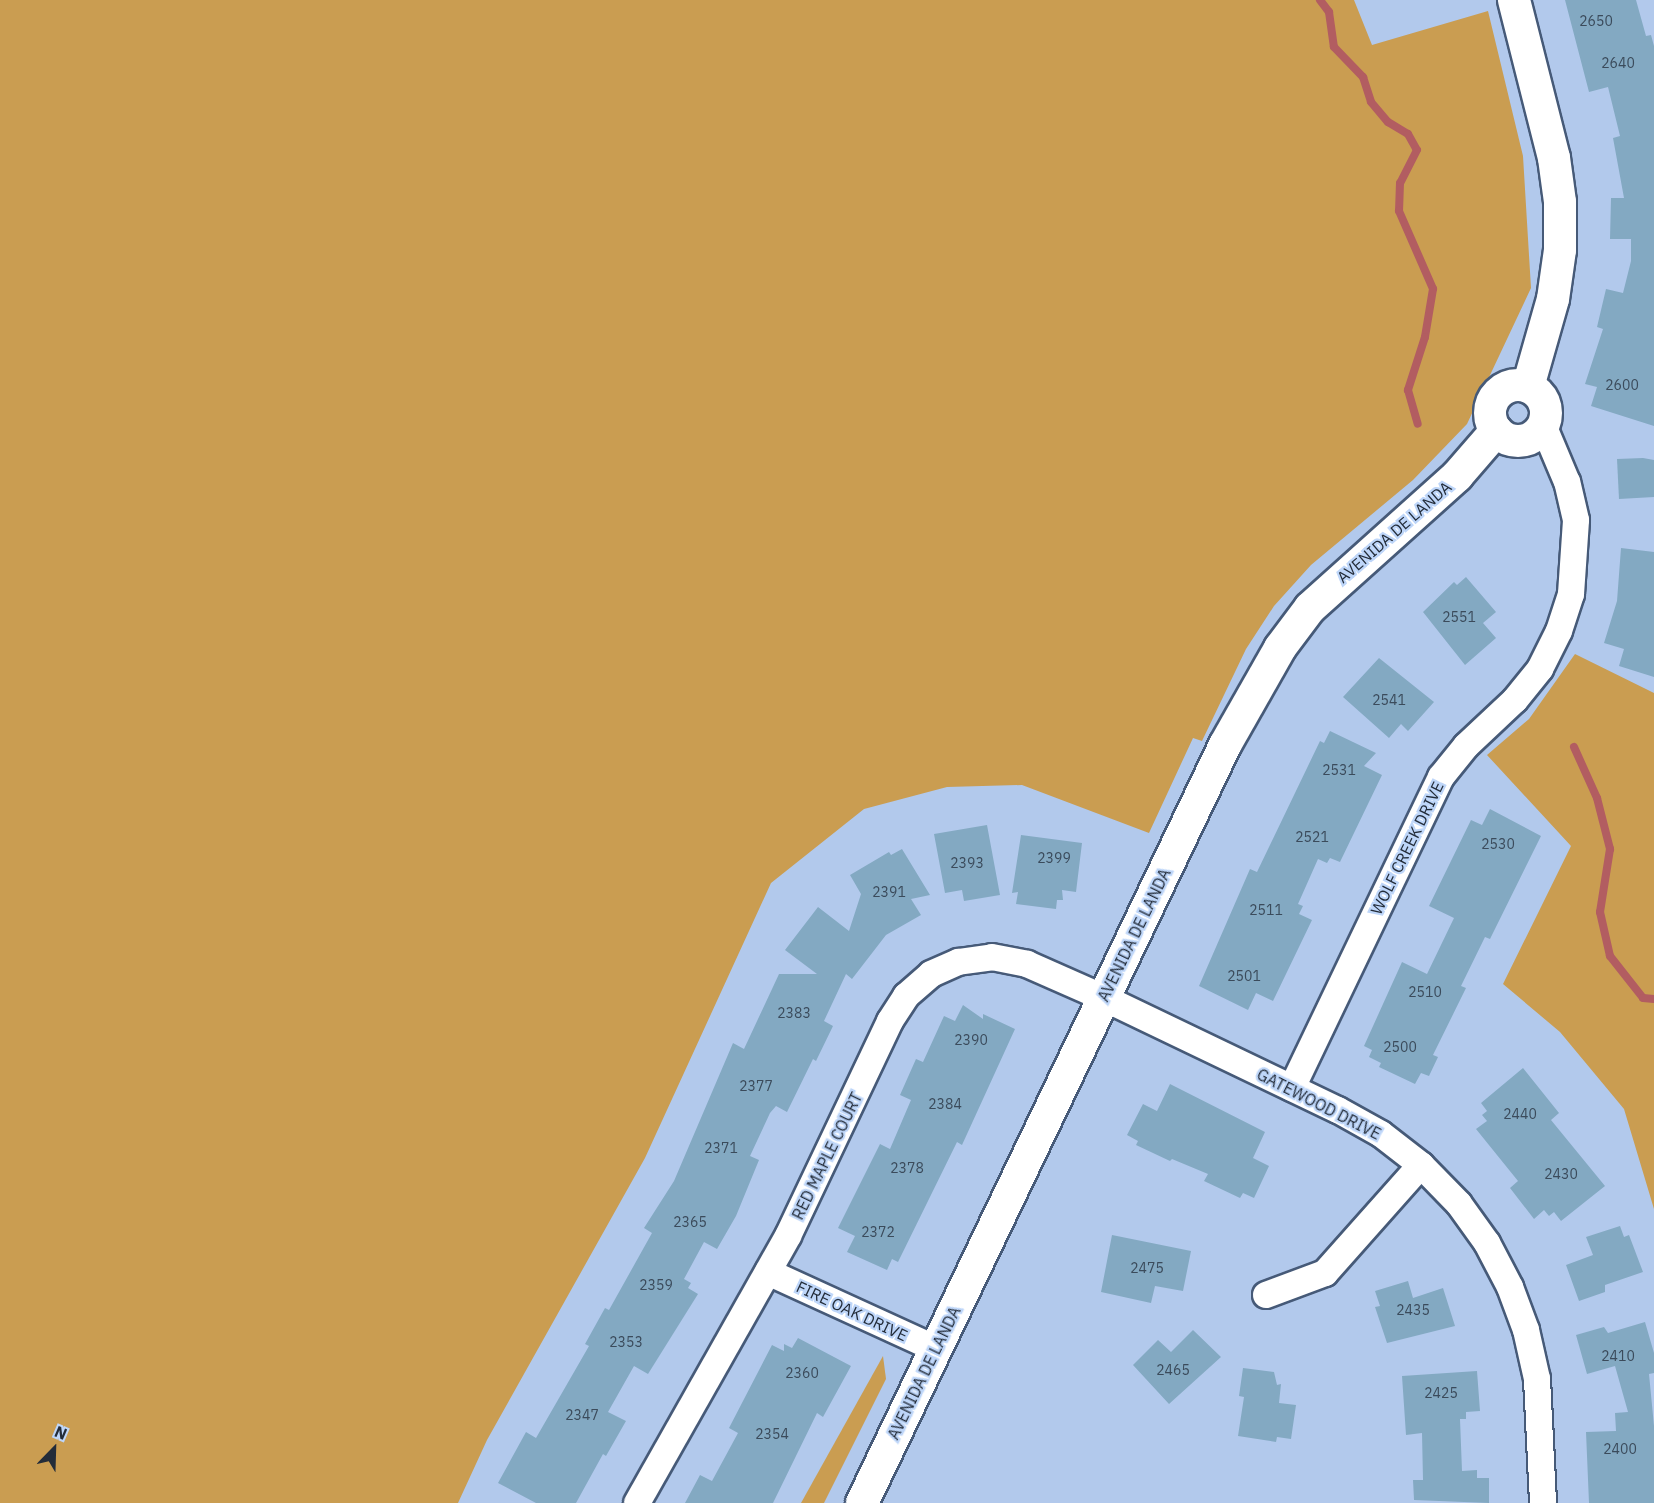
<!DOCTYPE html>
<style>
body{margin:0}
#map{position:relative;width:1654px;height:1503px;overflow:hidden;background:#b2c9ec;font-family:"IBM Plex Sans",sans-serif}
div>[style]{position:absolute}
.green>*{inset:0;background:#ca9d51}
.stream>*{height:8px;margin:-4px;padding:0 4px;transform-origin:4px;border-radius:4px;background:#b25d61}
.building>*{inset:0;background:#83a9c2}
.roads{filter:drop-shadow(2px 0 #465a78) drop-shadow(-2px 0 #465a78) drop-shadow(0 2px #465a78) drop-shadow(0 -2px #465a78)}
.minor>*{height:26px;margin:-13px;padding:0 13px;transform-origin:13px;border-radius:13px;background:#fff}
.tertiary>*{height:32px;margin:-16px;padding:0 16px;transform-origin:16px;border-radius:16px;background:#fff}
.tertiary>.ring{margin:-16px;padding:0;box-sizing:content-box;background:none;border:32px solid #fff;border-radius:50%}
span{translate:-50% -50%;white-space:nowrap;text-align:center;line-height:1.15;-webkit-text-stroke:4.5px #bed6f9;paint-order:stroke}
.number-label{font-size:14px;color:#3b4b5b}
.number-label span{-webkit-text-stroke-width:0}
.street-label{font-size:16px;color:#232c39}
.north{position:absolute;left:24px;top:1419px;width:60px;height:60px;-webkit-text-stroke:4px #bed6f9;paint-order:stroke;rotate:23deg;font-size:16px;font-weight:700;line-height:24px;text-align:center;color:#232c39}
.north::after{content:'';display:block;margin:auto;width:21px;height:27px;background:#232c39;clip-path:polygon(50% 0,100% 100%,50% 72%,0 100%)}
</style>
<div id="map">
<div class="green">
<i style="clip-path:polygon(0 0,1354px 0,1372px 45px,1488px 11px,1523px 156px,1531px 288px,1467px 424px,1413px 480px,1311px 565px,1274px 606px,1246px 649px,1202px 741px,1193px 738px,1149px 833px,1022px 785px,947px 787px,864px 809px,771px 883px,645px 1158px,487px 1440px,458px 1503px,0 1503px)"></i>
<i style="clip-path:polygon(1575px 654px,1654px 693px,1654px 1209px,1624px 1109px,1560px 1032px,1503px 984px,1571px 846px,1487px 755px,1529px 719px)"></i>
<i style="clip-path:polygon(883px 1356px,886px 1379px,824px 1503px,801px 1503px)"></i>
</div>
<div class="stream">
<i style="left:1320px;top:0;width:15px;rotate:53deg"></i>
<i style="left:1329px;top:12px;width:35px;rotate:82deg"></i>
<i style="left:1334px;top:47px;width:42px;rotate:46deg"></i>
<i style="left:1363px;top:77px;width:26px;rotate:72deg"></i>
<i style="left:1371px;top:102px;width:26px;rotate:50deg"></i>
<i style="left:1388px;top:122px;width:23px;rotate:31deg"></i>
<i style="left:1408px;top:134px;width:18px;rotate:61deg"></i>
<i style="left:1417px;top:150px;width:37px;rotate:117deg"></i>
<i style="left:1400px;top:183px;width:28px;rotate:92deg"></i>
<i style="left:1399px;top:211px;width:85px;rotate:66.4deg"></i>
<i style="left:1433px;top:289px;width:49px;rotate:99.5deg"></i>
<i style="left:1425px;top:337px;width:56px;rotate:107.8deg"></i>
<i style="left:1408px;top:390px;width:35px;rotate:74deg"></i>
<i style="left:1574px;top:747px;width:56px;rotate:65.7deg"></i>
<i style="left:1597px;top:798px;width:53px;rotate:75.7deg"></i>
<i style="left:1610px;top:849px;width:64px;rotate:99deg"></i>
<i style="left:1600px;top:912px;width:45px;rotate:77.2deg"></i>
<i style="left:1610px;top:956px;width:53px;rotate:51.8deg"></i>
<i style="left:1643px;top:998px;width:11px;rotate:5deg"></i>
</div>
<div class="building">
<i style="clip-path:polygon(1565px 0,1636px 0,1646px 36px,1651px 35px,1654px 46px,1654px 426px,1591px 406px,1597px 387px,1585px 384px,1603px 329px,1597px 327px,1606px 289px,1623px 293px,1631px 261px,1631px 239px,1610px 239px,1611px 198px,1624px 198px,1613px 138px,1620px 136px,1608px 87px,1589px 92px)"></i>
<i style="clip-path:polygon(1643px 458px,1654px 460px,1654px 497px,1619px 499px,1617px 459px)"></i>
<i style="clip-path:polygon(1621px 548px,1654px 552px,1654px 677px,1619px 666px,1624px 649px,1604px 643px,1617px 601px)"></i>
<i style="clip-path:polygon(1466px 577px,1496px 612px,1483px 623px,1496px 638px,1465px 665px,1423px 612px,1454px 582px,1457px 585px)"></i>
<i style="clip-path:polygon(1379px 658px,1434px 702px,1408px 731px,1401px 724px,1389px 738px,1343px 697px)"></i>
<i style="clip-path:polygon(1330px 731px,1376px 753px,1364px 766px,1382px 775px,1340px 862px,1330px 858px,1327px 863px,1318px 859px,1298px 904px,1303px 906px,1299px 914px,1312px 920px,1273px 1001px,1256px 993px,1248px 1010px,1199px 986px,1250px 869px,1257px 872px,1320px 741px,1324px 743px)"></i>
<i style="clip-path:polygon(1490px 809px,1541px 836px,1490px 939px,1485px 937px,1461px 986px,1466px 988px,1433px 1055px,1438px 1057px,1429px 1076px,1421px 1073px,1415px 1084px,1379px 1067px,1381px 1063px,1369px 1057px,1372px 1050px,1364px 1046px,1402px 962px,1427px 974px,1454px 918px,1429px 906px,1471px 820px,1482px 825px)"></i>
<i style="clip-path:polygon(987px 825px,1000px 895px,964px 901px,962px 890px,945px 893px,934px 834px)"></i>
<i style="clip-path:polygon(1021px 835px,1082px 843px,1076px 892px,1062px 890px,1063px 900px,1057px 900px,1056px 909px,1016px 904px,1018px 892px,1012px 893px)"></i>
<i style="clip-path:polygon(902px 849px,930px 895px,911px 899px,921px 915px,886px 935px,852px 979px,846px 974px,824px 1021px,833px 1026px,816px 1061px,813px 1059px,787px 1112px,776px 1106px,770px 1113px,750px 1156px,759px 1160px,736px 1216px,717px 1249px,704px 1242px,684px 1279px,691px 1283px,688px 1288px,698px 1294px,648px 1374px,634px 1366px,608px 1412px,626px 1421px,606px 1456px,603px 1454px,576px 1503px,536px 1503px,498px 1483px,526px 1432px,536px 1438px,589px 1346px,585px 1344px,605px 1308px,609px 1310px,652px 1233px,644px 1228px,674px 1181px,733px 1043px,744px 1049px,779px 974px,817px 974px,785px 950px,818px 907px,849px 931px,861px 894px,850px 875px,889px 852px,891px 855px)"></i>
<i style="clip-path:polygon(963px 1005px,983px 1019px,983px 1014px,1015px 1029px,962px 1145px,957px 1142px,898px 1262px,892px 1259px,887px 1270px,847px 1252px,855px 1236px,838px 1228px,880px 1144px,890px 1149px,911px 1100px,900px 1095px,916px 1059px,923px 1062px,944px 1016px,955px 1021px)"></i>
<i style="clip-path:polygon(1523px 1068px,1559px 1113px,1551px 1120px,1605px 1186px,1561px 1221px,1554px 1212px,1549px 1216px,1544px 1210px,1534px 1219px,1510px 1188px,1518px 1181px,1476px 1129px,1487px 1121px,1482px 1115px,1487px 1111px,1481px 1103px)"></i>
<i style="clip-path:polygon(1170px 1084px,1265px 1132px,1253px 1158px,1269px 1166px,1254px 1198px,1243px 1193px,1240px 1198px,1204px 1181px,1208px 1174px,1172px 1159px,1170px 1161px,1136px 1145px,1138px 1141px,1127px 1135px,1143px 1104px,1157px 1111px)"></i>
<i style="clip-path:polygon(1620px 1226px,1624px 1237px,1629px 1235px,1643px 1272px,1605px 1285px,1605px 1292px,1579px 1301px,1566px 1265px,1593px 1255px,1586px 1237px)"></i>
<i style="clip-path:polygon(1112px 1235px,1191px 1251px,1183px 1291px,1155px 1286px,1151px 1303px,1101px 1292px)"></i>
<i style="clip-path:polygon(1408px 1281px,1413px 1298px,1443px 1288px,1455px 1326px,1387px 1343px,1375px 1307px,1380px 1306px,1375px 1291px)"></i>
<i style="clip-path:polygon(1645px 1322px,1654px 1353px,1654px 1373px,1649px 1374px,1654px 1426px,1654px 1503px,1589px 1503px,1586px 1432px,1616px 1431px,1615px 1413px,1628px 1412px,1615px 1366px,1587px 1374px,1576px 1335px,1604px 1327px,1608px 1333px)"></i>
<i style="clip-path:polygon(1193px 1330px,1221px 1357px,1169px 1404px,1133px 1365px,1158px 1340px,1171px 1352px)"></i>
<i style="clip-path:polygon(798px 1338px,851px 1366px,823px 1417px,817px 1413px,773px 1503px,685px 1503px,700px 1475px,712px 1481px,738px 1433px,729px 1428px,772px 1345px,784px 1351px,784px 1344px,792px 1348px)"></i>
<i style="clip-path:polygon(1243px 1368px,1274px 1372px,1277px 1385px,1281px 1384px,1279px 1403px,1296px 1405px,1291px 1439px,1277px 1437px,1276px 1442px,1238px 1436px,1244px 1397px,1239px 1396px)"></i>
<i style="clip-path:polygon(1477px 1371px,1480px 1411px,1466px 1412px,1466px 1419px,1460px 1419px,1462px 1471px,1477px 1470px,1477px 1478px,1489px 1478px,1489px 1503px,1414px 1500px,1413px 1480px,1423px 1480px,1422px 1433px,1406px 1435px,1402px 1376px)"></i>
</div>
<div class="roads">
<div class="minor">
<i style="left:1292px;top:1088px;width:345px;rotate:-64.4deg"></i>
<i style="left:1441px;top:777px;width:40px;rotate:-51deg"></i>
<i style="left:1466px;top:746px;width:67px;rotate:-43.2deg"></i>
<i style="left:1515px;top:700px;width:40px;rotate:-51deg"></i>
<i style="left:1540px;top:669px;width:42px;rotate:-63.4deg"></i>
<i style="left:1559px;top:631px;width:39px;rotate:-72deg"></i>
<i style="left:1571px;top:594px;width:74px;rotate:-86.1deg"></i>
<i style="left:1576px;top:520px;width:39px;rotate:-103deg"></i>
<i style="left:1567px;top:482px;width:62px;rotate:-112.8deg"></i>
<i style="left:768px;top:1272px;width:185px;rotate:24.6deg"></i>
<i style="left:1266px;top:1295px;width:63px;rotate:-20.4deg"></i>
<i style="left:1325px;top:1273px;width:144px;rotate:-48.4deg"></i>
<i style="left:637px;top:1503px;width:307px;rotate:-60.5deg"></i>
<i style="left:788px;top:1236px;width:238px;rotate:-64.6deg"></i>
<i style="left:890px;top:1021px;width:30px;rotate:-57deg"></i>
<i style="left:906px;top:996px;width:33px;rotate:-41deg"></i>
<i style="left:931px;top:974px;width:30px;rotate:-24deg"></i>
<i style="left:958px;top:962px;width:34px;rotate:-8deg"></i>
<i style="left:992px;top:957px;width:36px;rotate:11deg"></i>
<i style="left:1027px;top:964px;width:84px;rotate:23.8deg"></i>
<i style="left:1104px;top:998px;width:259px;rotate:25.6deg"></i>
<i style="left:1338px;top:1110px;width:49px;rotate:29.2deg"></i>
<i style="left:1381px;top:1134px;width:51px;rotate:37.8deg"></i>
<i style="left:1421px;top:1165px;width:54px;rotate:45.7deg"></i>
<i style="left:1459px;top:1204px;width:48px;rotate:54.3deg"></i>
<i style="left:1487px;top:1243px;width:50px;rotate:62.4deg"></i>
<i style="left:1510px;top:1287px;width:46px;rotate:69.6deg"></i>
<i style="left:1526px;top:1330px;width:50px;rotate:77.3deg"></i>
<i style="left:1537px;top:1379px;width:124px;rotate:87.2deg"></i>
</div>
<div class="tertiary">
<i style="left:1514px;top:0;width:163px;rotate:75.8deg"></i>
<i style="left:1554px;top:158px;width:44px;rotate:82.2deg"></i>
<i style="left:1560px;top:202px;width:48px;rotate:90deg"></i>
<i style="left:1560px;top:250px;width:49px;rotate:98.1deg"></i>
<i style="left:1553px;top:299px;width:91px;rotate:105.9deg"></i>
<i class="ring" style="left:1490px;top:385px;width:24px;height:24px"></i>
<i style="left:862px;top:1503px;width:840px;rotate:-64.41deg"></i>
<i style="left:1225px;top:745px;width:112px;rotate:-60.4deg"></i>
<i style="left:1280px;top:648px;width:50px;rotate:-53.1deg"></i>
<i style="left:1310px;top:608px;width:198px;rotate:-41.9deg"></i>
<i style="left:1457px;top:476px;width:60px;rotate:-49.1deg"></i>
</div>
</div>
<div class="number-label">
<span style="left:1596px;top:21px">2650</span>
<span style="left:1618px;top:63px">2640</span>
<span style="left:1622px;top:385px">2600</span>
<span style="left:1459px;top:617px">2551</span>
<span style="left:1389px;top:700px">2541</span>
<span style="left:1339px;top:770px">2531</span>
<span style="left:1312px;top:837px">2521</span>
<span style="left:1498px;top:844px">2530</span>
<span style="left:1054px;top:858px">2399</span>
<span style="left:967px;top:863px">2393</span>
<span style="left:889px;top:892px">2391</span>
<span style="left:1266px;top:910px">2511</span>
<span style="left:1244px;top:976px">2501</span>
<span style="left:1425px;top:992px">2510</span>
<span style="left:794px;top:1013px">2383</span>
<span style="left:971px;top:1040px">2390</span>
<span style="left:1400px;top:1047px">2500</span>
<span style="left:756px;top:1086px">2377</span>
<span style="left:945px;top:1104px">2384</span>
<span style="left:1520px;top:1114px">2440</span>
<span style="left:721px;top:1148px">2371</span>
<span style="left:907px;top:1168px">2378</span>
<span style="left:1561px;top:1174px">2430</span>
<span style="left:690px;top:1222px">2365</span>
<span style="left:878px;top:1232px">2372</span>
<span style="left:1147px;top:1268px">2475</span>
<span style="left:656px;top:1285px">2359</span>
<span style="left:1413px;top:1310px">2435</span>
<span style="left:626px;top:1342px">2353</span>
<span style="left:1618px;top:1356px">2410</span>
<span style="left:1173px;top:1370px">2465</span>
<span style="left:802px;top:1373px">2360</span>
<span style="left:1441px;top:1393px">2425</span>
<span style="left:582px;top:1415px">2347</span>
<span style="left:772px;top:1434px">2354</span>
<span style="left:1620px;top:1449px">2400</span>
</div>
<div class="street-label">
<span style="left:1394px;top:532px;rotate:-41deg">AVENIDA DE LANDA</span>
<span style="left:1407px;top:848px;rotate:-64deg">WOLF CREEK DRIVE</span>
<span style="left:1134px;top:935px;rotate:-64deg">AVENIDA DE LANDA</span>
<span style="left:1319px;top:1104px;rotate:27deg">GATEWOOD DRIVE</span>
<span style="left:827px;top:1156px;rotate:-64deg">RED MAPLE COURT</span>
<span style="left:852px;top:1311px;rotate:25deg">FIRE OAK DRIVE</span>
<span style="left:924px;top:1373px;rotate:-64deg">AVENIDA DE LANDA</span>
</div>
<div class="north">N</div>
</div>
